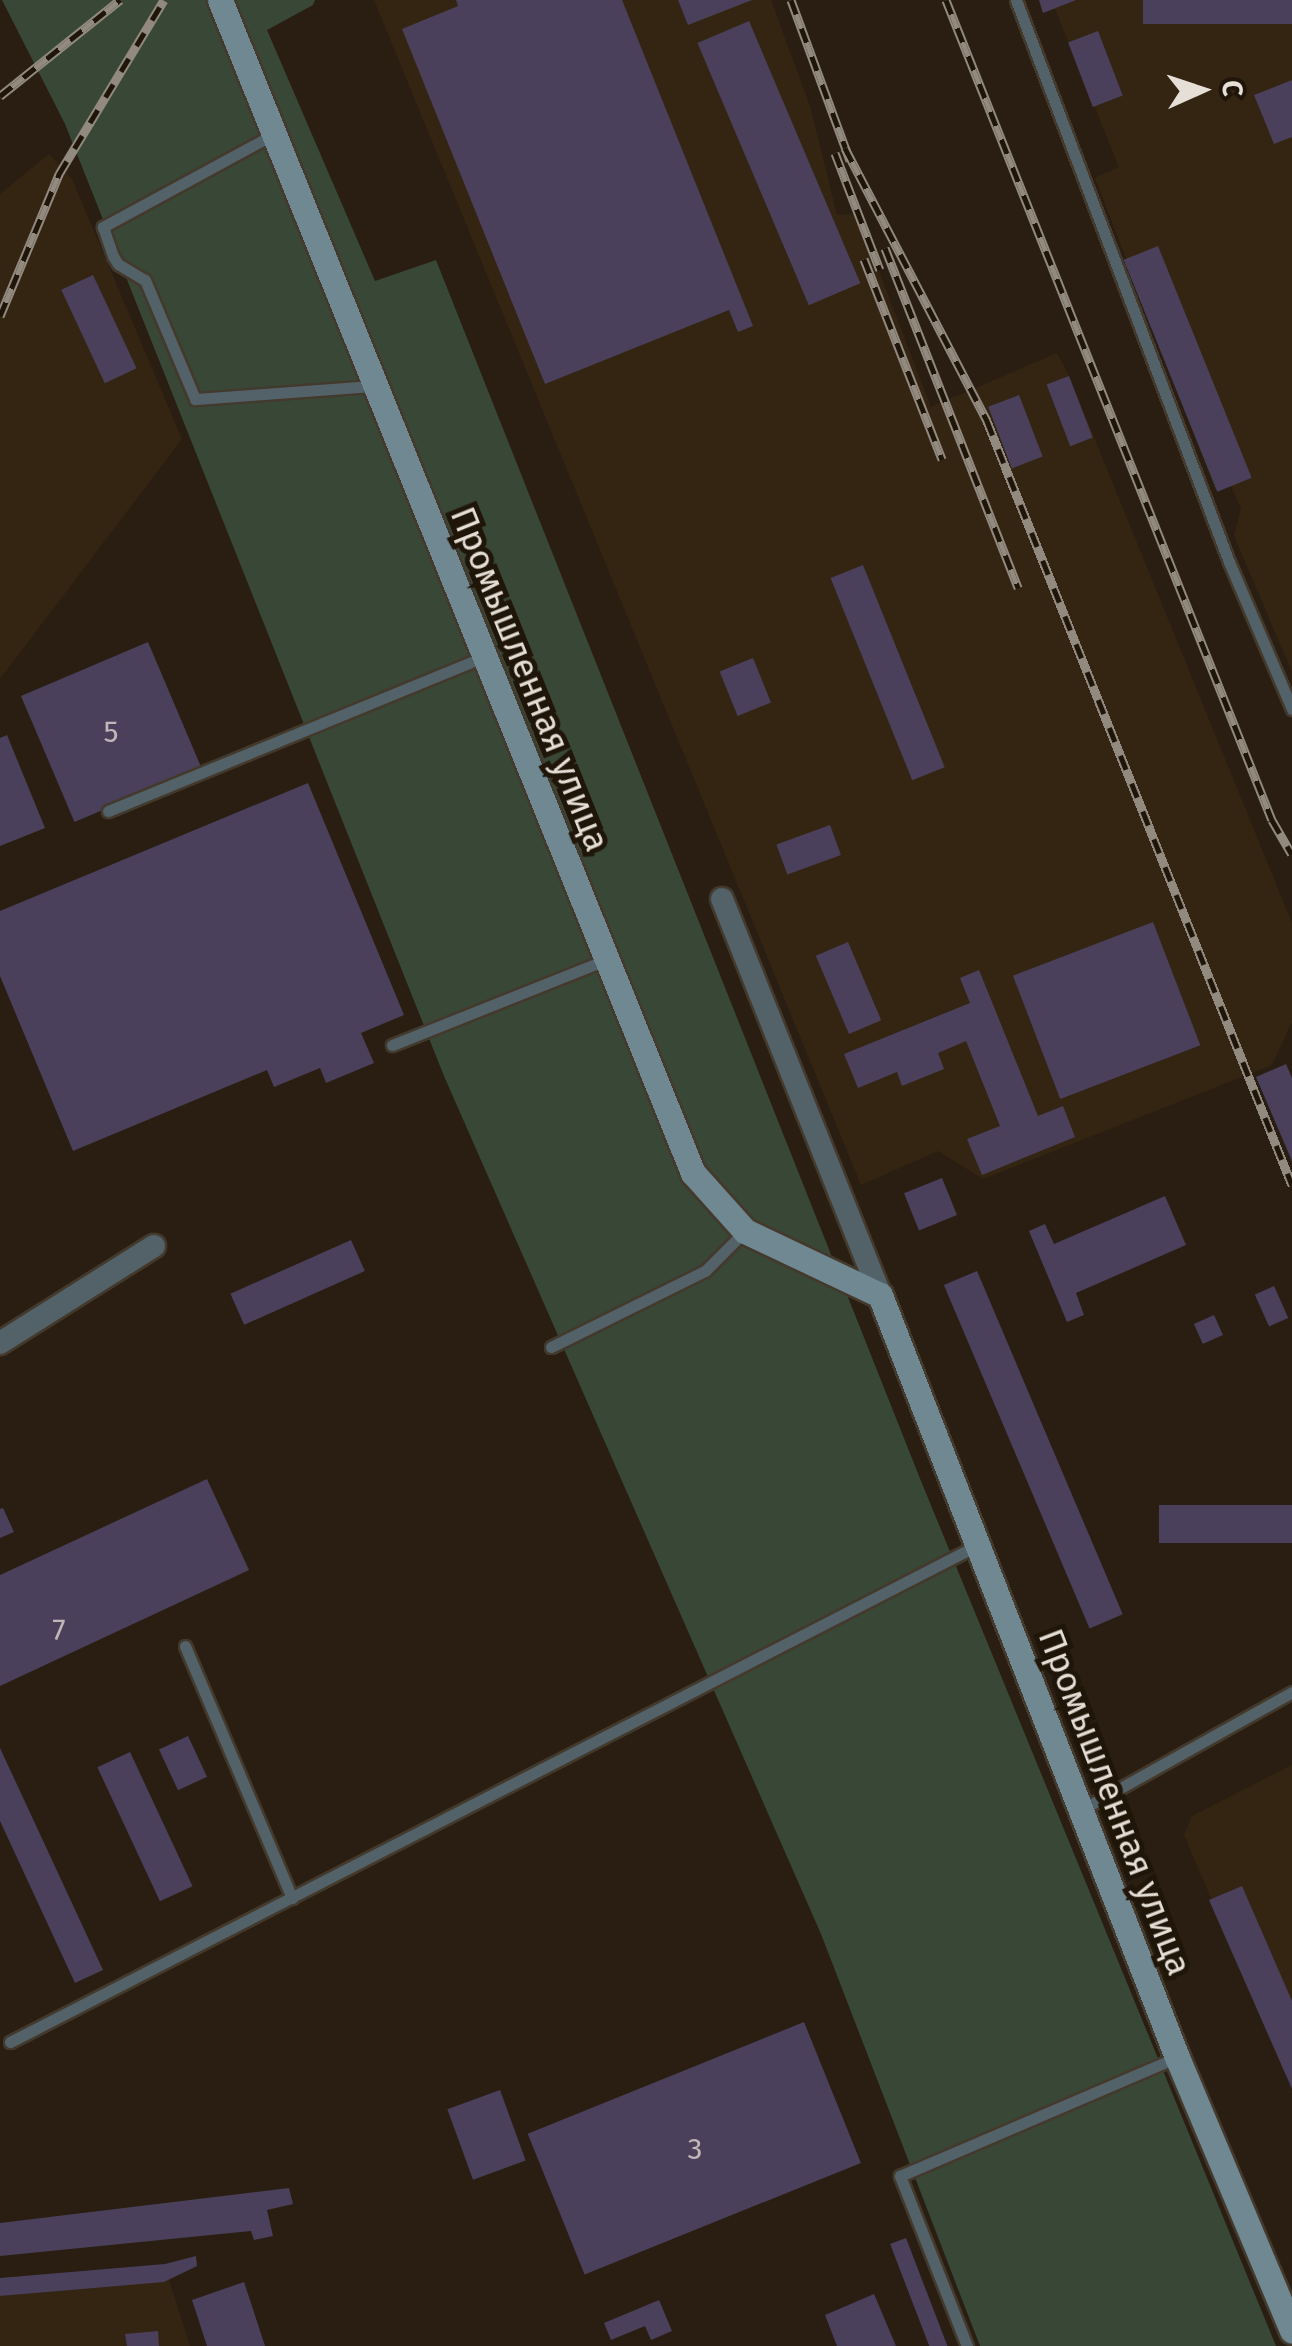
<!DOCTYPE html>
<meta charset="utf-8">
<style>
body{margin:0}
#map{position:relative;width:1292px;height:2346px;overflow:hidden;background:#291e11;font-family:"Fira Sans",sans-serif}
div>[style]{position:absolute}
.built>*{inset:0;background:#342513}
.green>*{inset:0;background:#394737}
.building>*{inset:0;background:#4a405b;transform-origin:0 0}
.roads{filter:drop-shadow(2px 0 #43392d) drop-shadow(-2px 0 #43392d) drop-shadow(0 2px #43392d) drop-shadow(0 -2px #43392d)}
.lane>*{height:11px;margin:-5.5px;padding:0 5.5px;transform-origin:5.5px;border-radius:5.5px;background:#536268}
.street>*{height:22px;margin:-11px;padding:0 11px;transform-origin:11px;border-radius:11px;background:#536268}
.secondary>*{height:25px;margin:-12.5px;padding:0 12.5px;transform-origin:12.5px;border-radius:12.5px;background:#708891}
.rail>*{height:9px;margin-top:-4.5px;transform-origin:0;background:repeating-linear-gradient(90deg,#1f1508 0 15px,#92897f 0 30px);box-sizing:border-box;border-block:2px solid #92897f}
span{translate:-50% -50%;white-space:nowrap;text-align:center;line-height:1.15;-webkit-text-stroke:10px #1f1508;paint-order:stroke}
.number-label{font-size:30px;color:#bfb7b8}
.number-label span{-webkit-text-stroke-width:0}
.street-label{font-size:35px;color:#e6dfd7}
.north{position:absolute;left:1152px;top:40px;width:100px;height:100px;-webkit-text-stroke:8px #1f1508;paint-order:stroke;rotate:87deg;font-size:28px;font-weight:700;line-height:40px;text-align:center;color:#e6dfd7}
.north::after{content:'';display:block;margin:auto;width:35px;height:45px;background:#e6dfd7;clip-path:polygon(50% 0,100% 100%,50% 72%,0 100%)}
</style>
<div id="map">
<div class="built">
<i style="clip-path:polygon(374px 0,771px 0,810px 106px,837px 215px,857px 214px,931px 407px,1057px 353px,1069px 376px,1292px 923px,1292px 1022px,1272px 1065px,983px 1179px,938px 1151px,861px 1185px)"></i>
<i style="clip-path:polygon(1039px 0,1292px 0,1292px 672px,1234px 536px,1241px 508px,1231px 486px,1216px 491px,1095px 178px,1119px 167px,1055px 9px,1043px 13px)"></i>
<i style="clip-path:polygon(49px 154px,72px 179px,182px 439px,0 679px,0 194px)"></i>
<i style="clip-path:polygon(1292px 1765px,1292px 2089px,1184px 1835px,1192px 1816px)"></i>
<i style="clip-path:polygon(169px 2280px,190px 2346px,0 2346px,0 2296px)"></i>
</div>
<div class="green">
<i style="clip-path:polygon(2px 0,315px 0,313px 5px,267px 30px,375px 281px,436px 260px,921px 1481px,1276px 2346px,980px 2346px,821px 1934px,444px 1076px,65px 124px)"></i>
</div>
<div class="building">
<i style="clip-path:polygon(456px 0,622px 0,753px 326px,738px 332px,729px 310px,545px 384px,402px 29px,458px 6px)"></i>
<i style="clip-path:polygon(678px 0,752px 0,688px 25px)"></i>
<i style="clip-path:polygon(1039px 0,1076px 0,1043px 13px)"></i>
<i style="left:1292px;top:0;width:24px;height:149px;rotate:90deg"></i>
<i style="left:749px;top:21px;width:285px;height:56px;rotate:67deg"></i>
<i style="left:1098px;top:31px;width:69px;height:32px;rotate:69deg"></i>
<i style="clip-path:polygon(1292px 80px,1292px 137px,1274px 144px,1254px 95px)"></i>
<i style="left:1158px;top:246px;width:250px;height:37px;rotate:68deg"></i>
<i style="left:93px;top:275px;width:103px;height:35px;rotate:65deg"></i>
<i style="left:1069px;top:376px;width:66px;height:24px;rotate:69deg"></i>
<i style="left:1019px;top:395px;width:66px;height:33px;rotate:69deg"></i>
<i style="left:863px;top:565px;width:218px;height:35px;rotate:68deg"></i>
<i style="left:148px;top:642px;width:137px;height:138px;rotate:67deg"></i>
<i style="left:753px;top:658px;width:48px;height:36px;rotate:68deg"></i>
<i style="clip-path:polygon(7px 735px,45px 828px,0 846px,0 738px)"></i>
<i style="clip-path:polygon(308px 783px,404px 1015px,361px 1033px,374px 1063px,326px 1083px,320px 1068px,274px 1087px,267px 1070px,73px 1151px,0 976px,0 911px)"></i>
<i style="left:830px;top:825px;width:32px;height:57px;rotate:70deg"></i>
<i style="left:1153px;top:922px;width:132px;height:150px;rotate:69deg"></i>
<i style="left:848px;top:942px;width:85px;height:35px;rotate:67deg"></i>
<i style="clip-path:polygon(979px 970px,1038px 1116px,1063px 1106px,1075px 1137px,982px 1175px,967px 1139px,1000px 1126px,966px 1041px,938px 1053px,944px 1069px,902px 1086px,897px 1072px,858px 1088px,844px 1054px,970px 1003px,960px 978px)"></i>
<i style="clip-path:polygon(1286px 1064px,1292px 1078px,1292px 1161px,1256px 1077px)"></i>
<i style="left:942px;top:1178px;width:40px;height:41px;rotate:68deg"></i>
<i style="clip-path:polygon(1165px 1196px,1186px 1245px,1076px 1293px,1084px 1315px,1067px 1322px,1029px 1231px,1045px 1224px,1054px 1244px)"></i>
<i style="left:351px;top:1240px;width:34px;height:132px;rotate:66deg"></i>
<i style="left:977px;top:1271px;width:373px;height:36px;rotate:67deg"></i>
<i style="left:1274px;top:1286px;width:35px;height:21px;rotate:66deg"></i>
<i style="left:1214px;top:1315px;width:22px;height:22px;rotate:66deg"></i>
<i style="clip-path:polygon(207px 1479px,249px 1570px,0 1686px,0 1575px)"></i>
<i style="left:1292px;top:1505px;width:38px;height:133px;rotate:90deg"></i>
<i style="clip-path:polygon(3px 1508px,14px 1532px,0 1538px,0 1509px)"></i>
<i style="left:188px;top:1736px;width:45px;height:32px;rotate:65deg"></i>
<i style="clip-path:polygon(0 1748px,103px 1970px,75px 1983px,0 1821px)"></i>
<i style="left:130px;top:1752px;width:148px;height:36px;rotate:65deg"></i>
<i style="clip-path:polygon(1242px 1886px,1292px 2001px,1292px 2089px,1209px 1900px)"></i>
<i style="left:804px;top:2022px;width:152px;height:298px;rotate:68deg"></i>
<i style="left:500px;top:2090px;width:75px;height:56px;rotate:70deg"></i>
<i style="clip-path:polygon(289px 2188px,293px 2204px,267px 2210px,273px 2236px,254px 2240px,251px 2231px,0 2256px,0 2223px)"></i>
<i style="left:906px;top:2238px;width:116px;height:17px;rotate:69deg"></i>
<i style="clip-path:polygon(196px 2256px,197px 2266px,164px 2282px,0 2296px,0 2278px,165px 2264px)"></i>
<i style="clip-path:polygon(244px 2282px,265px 2346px,207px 2346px,192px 2300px)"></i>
<i style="clip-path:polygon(874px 2294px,896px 2346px,837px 2346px,825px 2315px)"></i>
<i style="clip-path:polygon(659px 2300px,672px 2331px,651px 2340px,645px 2326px,611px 2340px,604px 2323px)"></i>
<i style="clip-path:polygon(158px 2331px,159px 2346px,127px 2346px,125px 2334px)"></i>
</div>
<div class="roads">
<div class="lane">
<i style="left:1016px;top:0;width:601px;rotate:69.24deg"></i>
<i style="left:1229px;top:562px;width:160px;rotate:66.8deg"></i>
<i style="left:274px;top:134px;width:195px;rotate:151.5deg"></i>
<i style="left:103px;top:227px;width:31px;rotate:71deg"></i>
<i style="left:113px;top:256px;width:9px;rotate:58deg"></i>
<i style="left:118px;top:264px;width:31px;rotate:31deg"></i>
<i style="left:145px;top:280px;width:129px;rotate:67.2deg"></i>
<i style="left:195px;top:399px;width:179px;rotate:-4.2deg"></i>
<i style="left:108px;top:811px;width:405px;rotate:-22.3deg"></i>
<i style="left:392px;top:1045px;width:230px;rotate:-21.7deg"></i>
<i style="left:551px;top:1347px;width:172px;rotate:-26.3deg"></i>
<i style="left:705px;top:1271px;width:57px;rotate:-45deg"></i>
<i style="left:185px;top:1646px;width:274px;rotate:67deg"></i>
<i style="left:1081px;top:1810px;width:242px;rotate:-29.2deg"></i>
<i style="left:10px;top:2042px;width:1088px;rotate:-27.18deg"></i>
<i style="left:967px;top:2346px;width:183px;rotate:-111.5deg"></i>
<i style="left:900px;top:2176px;width:301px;rotate:-23.2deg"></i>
</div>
<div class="street">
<i style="left:722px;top:899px;width:426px;rotate:68.2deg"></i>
<i style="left:0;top:1343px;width:182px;rotate:-32.2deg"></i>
</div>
<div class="secondary">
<i style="left:220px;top:0;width:1265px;rotate:68.04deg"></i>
<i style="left:693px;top:1173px;width:78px;rotate:48.1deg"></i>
<i style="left:745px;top:1231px;width:149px;rotate:25.4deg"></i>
<i style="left:880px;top:1295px;width:818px;rotate:68.71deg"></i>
<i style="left:1177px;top:2057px;width:297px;rotate:67.2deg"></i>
</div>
</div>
<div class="rail">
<i style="left:791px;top:0;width:171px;rotate:69.8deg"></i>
<i style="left:946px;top:0;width:882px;rotate:68.32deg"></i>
<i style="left:1272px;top:820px;width:39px;rotate:60deg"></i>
<i style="left:0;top:96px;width:154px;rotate:-38.7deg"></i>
<i style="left:845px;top:148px;width:308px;rotate:62.5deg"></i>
<i style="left:987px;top:421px;width:823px;rotate:68.24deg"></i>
<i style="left:835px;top:153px;width:125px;rotate:69deg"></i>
<i style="left:885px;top:248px;width:365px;rotate:68.6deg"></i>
<i style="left:864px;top:259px;width:215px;rotate:68.7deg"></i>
<i style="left:0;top:316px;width:154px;rotate:-67.4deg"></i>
<i style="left:59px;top:174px;width:203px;rotate:-58.9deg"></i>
</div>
<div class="number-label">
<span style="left:111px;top:732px">5</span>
<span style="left:59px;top:1630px">7</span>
<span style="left:695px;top:2149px">3</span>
</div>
<div class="street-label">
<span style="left:530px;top:679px;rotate:68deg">Промышленная улица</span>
<span style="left:1115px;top:1802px;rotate:69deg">Промышленная улица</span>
</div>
<div class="north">С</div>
</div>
